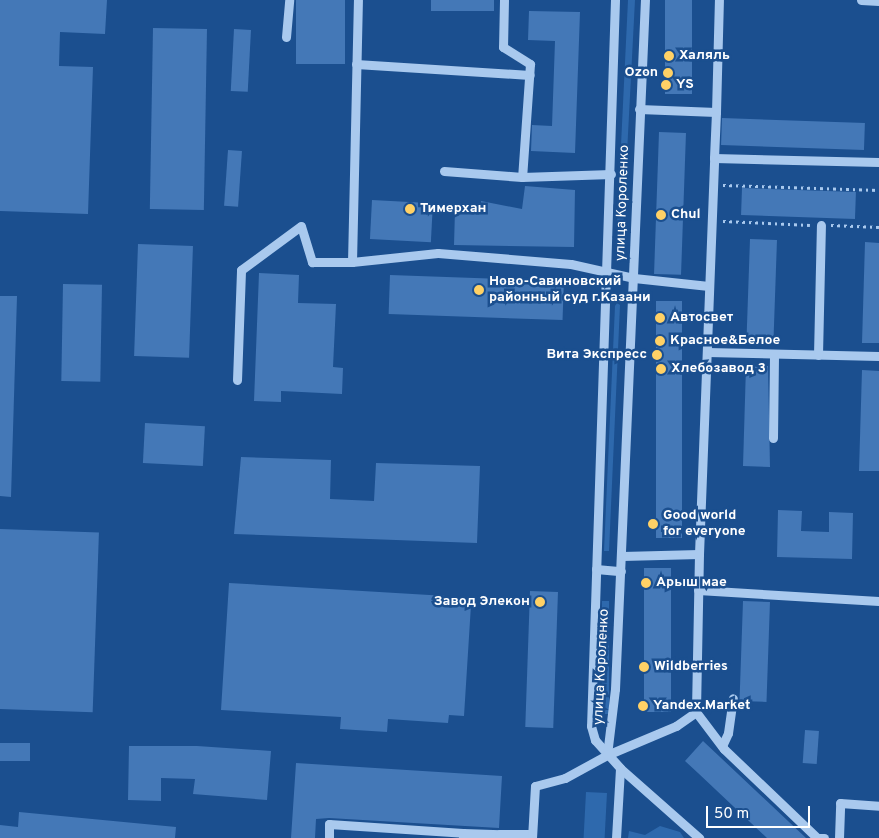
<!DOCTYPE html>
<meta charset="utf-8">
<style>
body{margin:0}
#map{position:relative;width:879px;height:838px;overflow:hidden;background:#1b4f8f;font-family:Overpass,sans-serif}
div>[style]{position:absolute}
.green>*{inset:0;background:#2e69ad;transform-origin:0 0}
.building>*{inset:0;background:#4478b7;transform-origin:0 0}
.path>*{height:2.5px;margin-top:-1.25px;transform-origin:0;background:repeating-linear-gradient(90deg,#a9c9ee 0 2.5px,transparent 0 6.5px)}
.minor>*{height:9px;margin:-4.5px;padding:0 4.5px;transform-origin:4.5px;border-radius:4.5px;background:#a9c9ee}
.dots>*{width:14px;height:14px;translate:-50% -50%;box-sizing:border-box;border:2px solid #1b4f8f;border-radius:50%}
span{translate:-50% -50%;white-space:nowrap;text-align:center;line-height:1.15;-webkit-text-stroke:5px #1b4f8f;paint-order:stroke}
.poi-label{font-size:14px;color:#fff;font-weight:700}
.left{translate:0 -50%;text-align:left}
.right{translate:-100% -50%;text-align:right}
.street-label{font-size:14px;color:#fff}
.scale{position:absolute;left:706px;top:806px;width:104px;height:22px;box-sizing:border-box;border:2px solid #fff;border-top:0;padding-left:6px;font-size:15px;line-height:18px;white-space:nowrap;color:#fff;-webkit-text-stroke:4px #1b4f8f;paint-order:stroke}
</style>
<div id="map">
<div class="green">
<i style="clip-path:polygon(628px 0,635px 0,622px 249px,616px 249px)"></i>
<i style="clip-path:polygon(617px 303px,620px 305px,609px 551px,604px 551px,615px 306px)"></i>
<i style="left:602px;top:601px;width:7px;height:113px"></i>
<i style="left:586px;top:792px;width:21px;height:46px;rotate:3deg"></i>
<i style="clip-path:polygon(660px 826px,680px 832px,684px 838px,628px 838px,629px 831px,645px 835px)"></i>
</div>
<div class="building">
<i style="clip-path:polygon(0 0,107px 0,105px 34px,60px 32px,59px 66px,93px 67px,88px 214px,0 211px)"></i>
<i style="left:296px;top:0;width:49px;height:64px"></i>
<i style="left:431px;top:0;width:63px;height:11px"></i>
<i style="left:665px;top:0;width:27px;height:94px"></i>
<i style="clip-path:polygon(529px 11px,580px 12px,575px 153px,531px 151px,532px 125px,552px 126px,555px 41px,528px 40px)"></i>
<i style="left:153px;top:28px;width:54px;height:181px;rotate:1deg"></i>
<i style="left:234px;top:29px;width:17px;height:62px;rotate:3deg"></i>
<i style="left:722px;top:118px;width:143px;height:27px;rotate:2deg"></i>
<i style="left:659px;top:132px;width:27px;height:142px;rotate:2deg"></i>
<i style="left:228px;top:150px;width:14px;height:56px;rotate:4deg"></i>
<i style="clip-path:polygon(525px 186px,575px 190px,574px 247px,454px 245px,455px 210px,481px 210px,481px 201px,522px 209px)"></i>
<i style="left:742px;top:188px;width:114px;height:27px;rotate:2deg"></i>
<i style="left:372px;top:200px;width:61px;height:39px;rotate:3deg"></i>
<i style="left:750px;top:239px;width:27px;height:101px;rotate:2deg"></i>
<i style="clip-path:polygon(865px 242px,879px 243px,879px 343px,862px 343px)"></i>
<i style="left:138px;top:244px;width:55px;height:112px;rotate:2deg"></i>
<i style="clip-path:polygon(259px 273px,299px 275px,298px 303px,336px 304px,333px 367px,343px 368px,342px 394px,281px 391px,281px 402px,254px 401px)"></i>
<i style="left:390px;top:275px;width:174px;height:39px;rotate:2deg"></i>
<i style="left:63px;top:284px;width:39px;height:97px;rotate:1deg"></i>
<i style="clip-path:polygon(0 296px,17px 296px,11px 497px,0 496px)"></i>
<i style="left:656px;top:301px;width:26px;height:237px"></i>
<i style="clip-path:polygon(746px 366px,768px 366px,770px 467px,743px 466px)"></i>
<i style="clip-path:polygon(862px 370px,879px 371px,879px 471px,859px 471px)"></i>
<i style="left:145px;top:423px;width:60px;height:40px;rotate:3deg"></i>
<i style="clip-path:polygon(241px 457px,331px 460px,330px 499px,374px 501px,376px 463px,480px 466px,477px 543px,234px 534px)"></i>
<i style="clip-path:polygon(778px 510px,802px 511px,801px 531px,829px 532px,829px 512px,853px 513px,852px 559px,777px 557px)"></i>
<i style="left:0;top:529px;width:99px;height:180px;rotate:2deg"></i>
<i style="left:644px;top:568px;width:27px;height:144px"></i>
<i style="clip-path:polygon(229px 583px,446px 596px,446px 603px,471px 605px,464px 716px,449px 715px,448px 723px,388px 719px,387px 732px,340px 729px,341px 717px,221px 710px)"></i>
<i style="left:530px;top:591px;width:28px;height:136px;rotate:2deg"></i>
<i style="left:743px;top:601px;width:27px;height:100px;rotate:2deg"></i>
<i style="left:805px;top:730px;width:14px;height:33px;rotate:4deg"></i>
<i style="clip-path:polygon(703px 741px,806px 838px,767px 838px,698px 773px,685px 761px)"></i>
<i style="left:0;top:743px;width:30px;height:18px"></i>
<i style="clip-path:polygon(129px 746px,197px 746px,271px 751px,267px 800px,193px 794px,195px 779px,161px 778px,161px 801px,128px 800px)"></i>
<i style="clip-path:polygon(296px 763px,502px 776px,499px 828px,329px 818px,316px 819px,315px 838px,291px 838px)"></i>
<i style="clip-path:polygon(19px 812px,176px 827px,175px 838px,0 838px,0 825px,18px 827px)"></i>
</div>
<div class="path">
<i style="left:723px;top:185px;width:156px;rotate:1.8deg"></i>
<i style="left:723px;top:221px;width:87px;rotate:2.6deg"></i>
<i style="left:831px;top:225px;width:48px;rotate:2.4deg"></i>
</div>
<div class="minor">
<i style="left:504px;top:0;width:47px;rotate:91.2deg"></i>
<i style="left:503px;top:47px;width:32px;rotate:32deg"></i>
<i style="left:530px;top:64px;width:113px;rotate:94deg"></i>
<i style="left:615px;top:0;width:726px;rotate:91.89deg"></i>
<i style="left:591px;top:726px;width:15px;rotate:74deg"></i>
<i style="left:595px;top:740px;width:38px;rotate:48deg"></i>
<i style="left:620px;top:768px;width:106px;rotate:41.5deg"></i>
<i style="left:861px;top:0;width:18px;rotate:3deg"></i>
<i style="left:286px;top:37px;width:37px;rotate:-85deg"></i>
<i style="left:356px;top:64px;width:174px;rotate:3.6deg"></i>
<i style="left:639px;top:109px;width:77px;rotate:2.2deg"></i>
<i style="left:716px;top:112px;width:112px;rotate:-88.5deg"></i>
<i style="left:714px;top:158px;width:46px;rotate:-87.5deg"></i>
<i style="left:444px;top:171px;width:78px;rotate:4.4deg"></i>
<i style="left:522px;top:177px;width:89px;rotate:-1.9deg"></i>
<i style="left:352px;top:262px;width:262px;rotate:-88.7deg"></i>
<i style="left:707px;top:352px;width:172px;rotate:1.3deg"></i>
<i style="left:818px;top:355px;width:130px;rotate:-88.7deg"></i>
<i style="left:237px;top:380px;width:110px;rotate:-87.9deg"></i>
<i style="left:241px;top:270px;width:74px;rotate:-36.3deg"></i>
<i style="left:301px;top:226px;width:38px;rotate:73deg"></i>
<i style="left:312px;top:262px;width:40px"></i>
<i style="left:352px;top:262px;width:86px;rotate:-6deg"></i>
<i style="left:438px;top:253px;width:133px;rotate:4.7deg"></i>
<i style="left:571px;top:264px;width:65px;rotate:12.5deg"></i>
<i style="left:634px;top:278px;width:75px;rotate:6.1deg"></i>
<i style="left:773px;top:438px;width:84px;rotate:-89.3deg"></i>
<i style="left:699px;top:554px;width:396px;rotate:-87.8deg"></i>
<i style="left:714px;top:158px;width:165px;rotate:1.4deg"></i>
<i style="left:622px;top:556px;width:77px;rotate:-1.5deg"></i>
<i style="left:699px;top:554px;width:158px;rotate:91.1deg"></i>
<i style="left:696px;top:712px;width:46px;rotate:52.9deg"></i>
<i style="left:724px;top:749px;width:129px;rotate:43.7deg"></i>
<i style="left:817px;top:838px;width:7px"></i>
<i style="left:596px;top:569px;width:25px;rotate:5deg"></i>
<i style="left:698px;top:590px;width:181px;rotate:3.5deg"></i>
<i style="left:722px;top:746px;width:14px;rotate:-65deg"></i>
<i style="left:728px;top:733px;width:35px;rotate:-82deg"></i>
<i style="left:607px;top:755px;width:66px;rotate:-83.1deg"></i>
<i style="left:615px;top:689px;width:690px;rotate:-87.51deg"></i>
<i style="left:329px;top:838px;width:14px;rotate:-90deg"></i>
<i style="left:329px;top:824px;width:134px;rotate:3.8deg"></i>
<i style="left:463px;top:838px;width:5px;rotate:-90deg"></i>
<i style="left:463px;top:833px;width:37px;rotate:2deg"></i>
<i style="left:499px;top:838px;width:4px;rotate:-76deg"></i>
<i style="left:500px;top:834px;width:32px"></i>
<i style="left:532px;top:838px;width:52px;rotate:-86.7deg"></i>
<i style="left:535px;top:786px;width:31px;rotate:-15deg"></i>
<i style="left:565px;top:778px;width:48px;rotate:-28.7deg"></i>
<i style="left:607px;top:755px;width:75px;rotate:-22.8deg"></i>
<i style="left:676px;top:726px;width:24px;rotate:-35deg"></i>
<i style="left:616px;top:838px;width:70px;rotate:-86.7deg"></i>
<i style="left:839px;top:838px;width:35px;rotate:-88deg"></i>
<i style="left:840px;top:803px;width:39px;rotate:4deg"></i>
</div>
<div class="dots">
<i style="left:669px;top:56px;background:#ffd166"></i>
<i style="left:668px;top:73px;background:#ffd166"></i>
<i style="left:666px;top:85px;background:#ffd166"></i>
<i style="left:410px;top:209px;background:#ffd166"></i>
<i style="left:661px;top:215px;background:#ffd166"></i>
<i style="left:479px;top:290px;background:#ffd166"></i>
<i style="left:660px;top:318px;background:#ffd166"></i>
<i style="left:660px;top:341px;background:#ffd166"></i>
<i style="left:657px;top:355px;background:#ffd166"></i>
<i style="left:661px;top:369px;background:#ffd166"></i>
<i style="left:653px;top:524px;background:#ffd166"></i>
<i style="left:646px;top:583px;background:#ffd166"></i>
<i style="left:540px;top:602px;background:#ffd166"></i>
<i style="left:644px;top:667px;background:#ffd166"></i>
<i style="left:643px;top:706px;background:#ffd166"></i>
</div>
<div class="poi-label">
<span class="left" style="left:679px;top:56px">Халяль</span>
<span class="right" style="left:658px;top:73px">Ozon</span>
<span class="left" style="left:676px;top:85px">YS</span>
<span class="left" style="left:420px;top:209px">Тимерхан</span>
<span class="left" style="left:671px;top:215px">Chul</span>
<span class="left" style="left:489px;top:290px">Ново-Савиновский<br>районный суд г.Казани</span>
<span class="left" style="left:670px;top:318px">Автосвет</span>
<span class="left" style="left:670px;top:341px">Красное&amp;Белое</span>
<span class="right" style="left:647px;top:355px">Вита Экспресс</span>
<span class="left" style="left:671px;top:369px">Хлебозавод 3</span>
<span class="left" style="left:663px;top:524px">Good world<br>for everyone</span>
<span class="left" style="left:656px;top:583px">Арыш мае</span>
<span class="right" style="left:530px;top:602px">Завод Элекон</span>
<span class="left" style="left:654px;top:667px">Wildberries</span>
<span class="left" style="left:653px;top:706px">Yandex.Market</span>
</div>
<div class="street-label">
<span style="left:623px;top:203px;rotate:-88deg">улица Короленко</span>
<span style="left:602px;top:667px;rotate:-87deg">улица Короленко</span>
</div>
<div class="scale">50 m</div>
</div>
